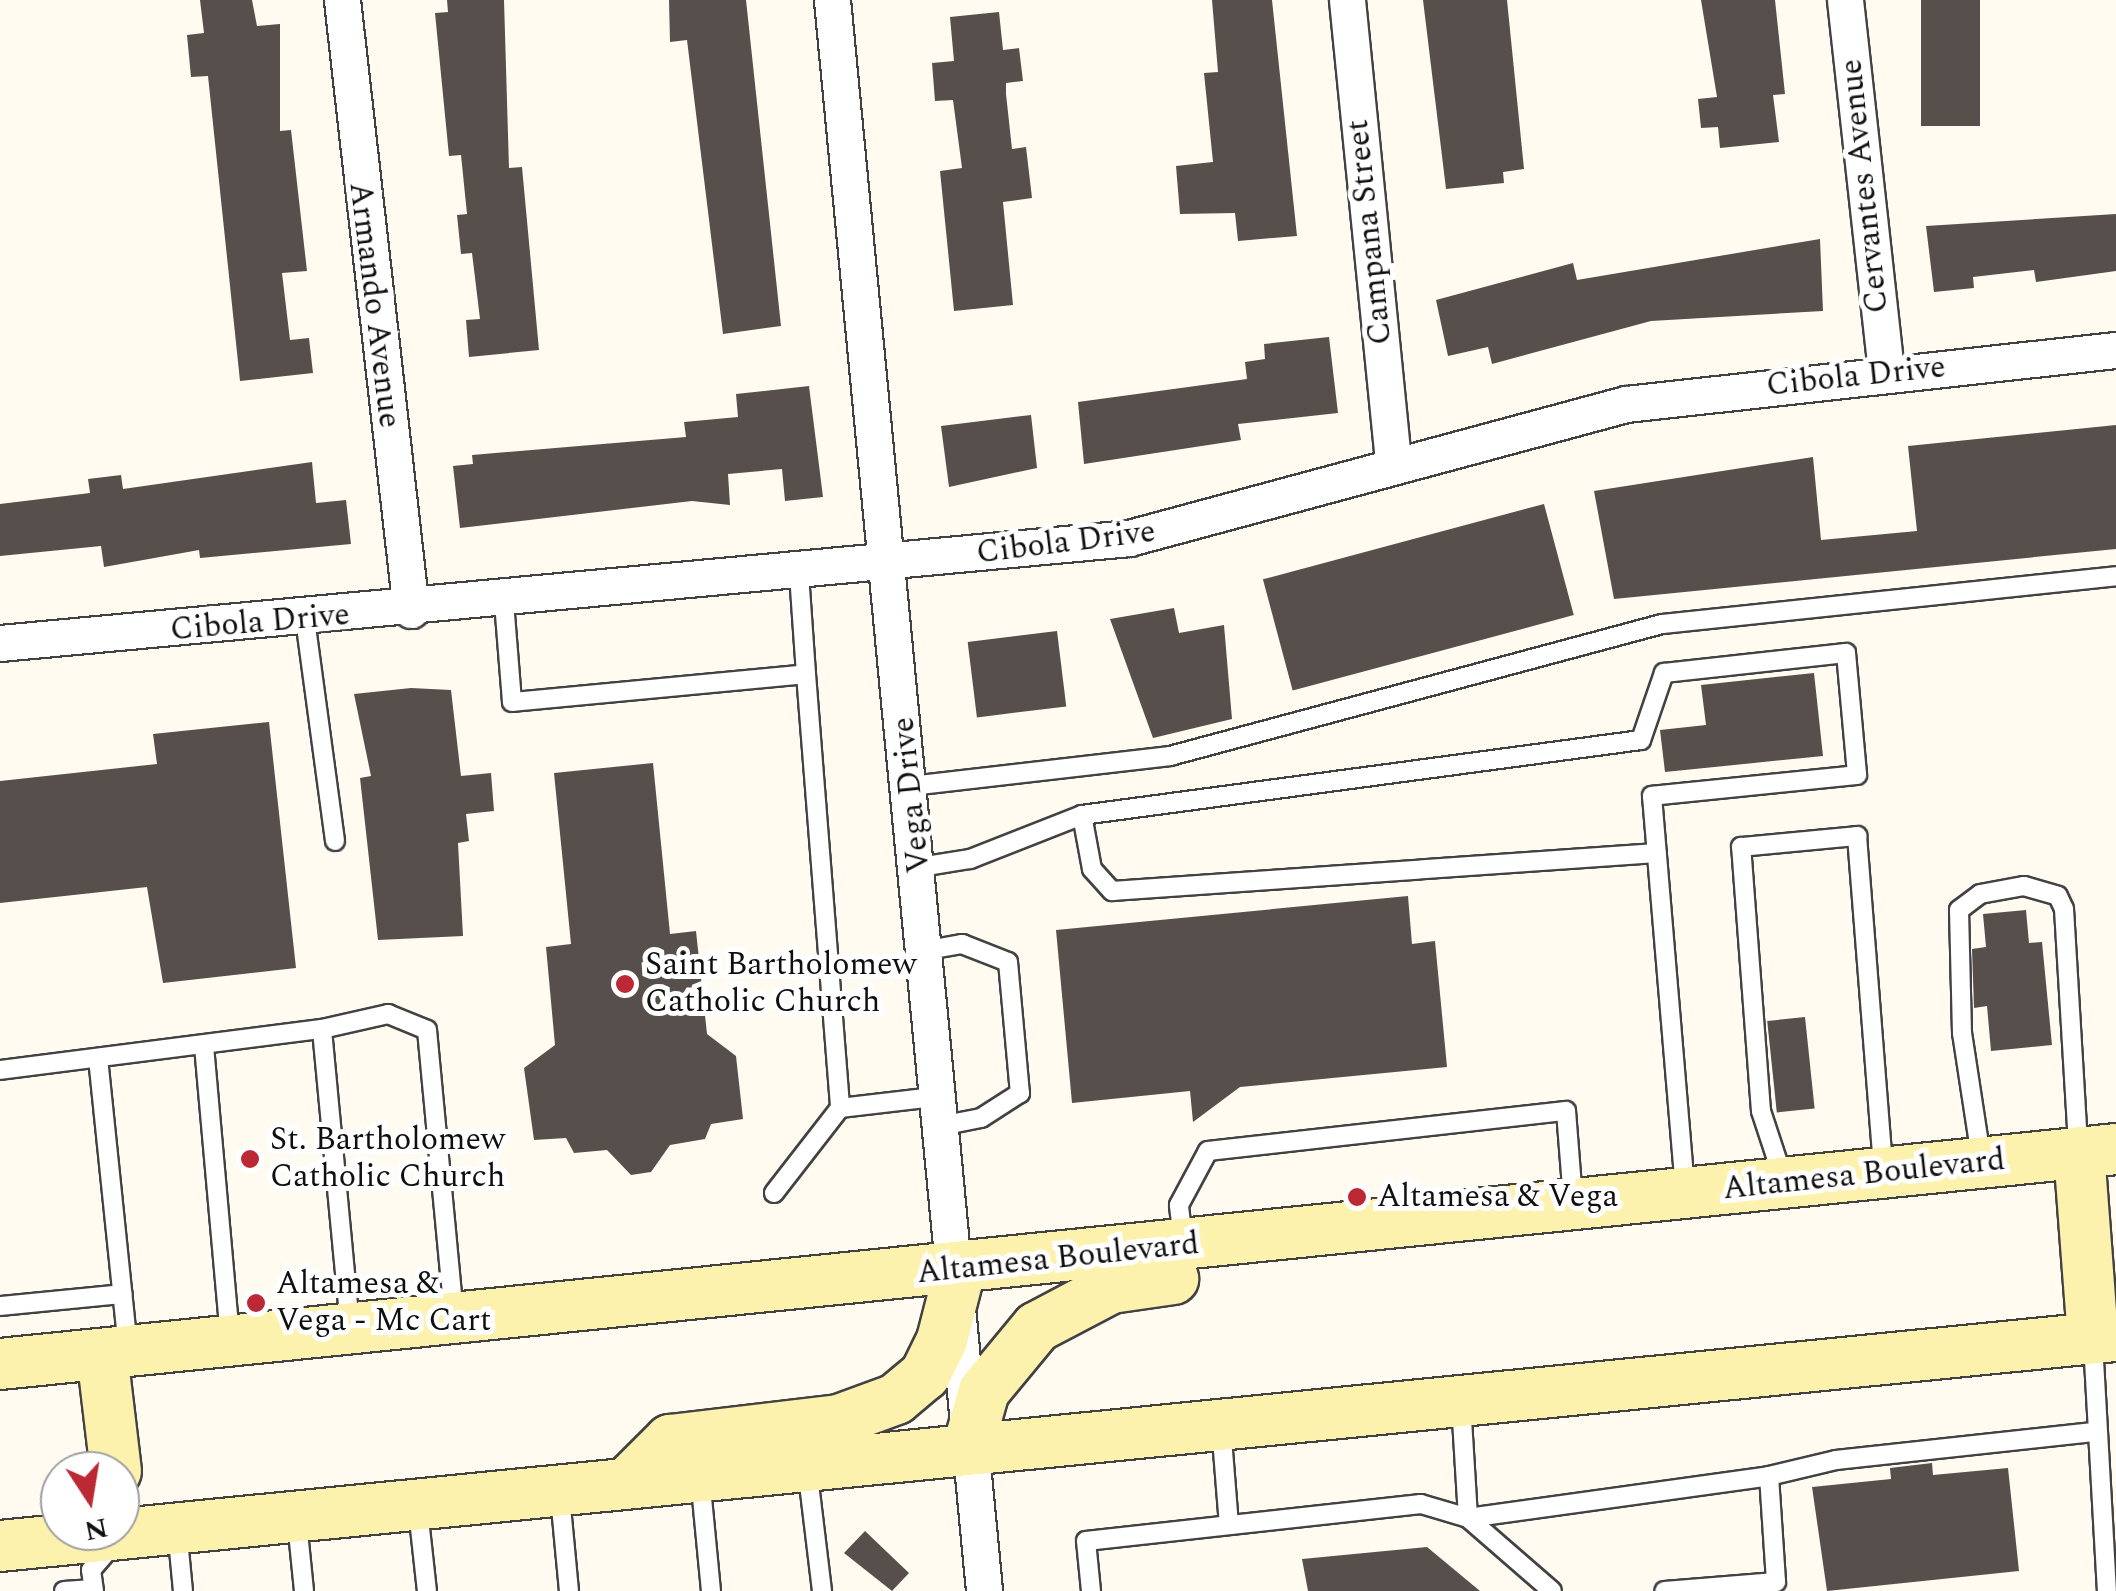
<!DOCTYPE html>
<style>
body{margin:0}
#map{position:relative;width:2116px;height:1591px;overflow:hidden;background:#fffbf1;font-family:Spectral,serif}
div>[style]{position:absolute}
.building>*{inset:0;background:#574f4b;transform-origin:0 0}
.roads{filter:drop-shadow(2px 0 #424242) drop-shadow(-2px 0 #424242) drop-shadow(0 2px #424242) drop-shadow(0 -2px #424242)}
.service>*{height:18px;margin:-9px;padding:0 9px;transform-origin:9px;border-radius:9px;background:#fff}
.minor>*{height:35px;margin:-17.5px;padding:0 17.5px;transform-origin:17.5px;border-radius:17.5px;background:#fff}
.secondary>*{height:50px;margin:-25px;padding:0 25px;transform-origin:25px;border-radius:25px;background:#fdf2ad}
.dots>*{width:28px;height:28px;translate:-50% -50%;box-sizing:border-box;border:5px solid #fff;border-radius:50%}
span{translate:-50% -50%;white-space:nowrap;text-align:center;line-height:1.15;-webkit-text-stroke:10px #fff;paint-order:stroke}
.street-label{font-size:32px;color:#0f0f0f}
.poi-label{font-size:32px;color:#0f0f0f}
.left{translate:0 -50%;text-align:left}
.north{position:absolute;left:40px;top:1451px;width:100px;height:100px;box-sizing:border-box;background:#fff;border:2px solid #9f9f9f;border-radius:50%;rotate:168deg;font-size:28px;font-weight:700;line-height:40px;text-align:center;color:#0f0f0f}
.north::after{content:'';display:block;margin:auto;width:35px;height:45px;background:#bc2934;clip-path:polygon(50% 0,100% 100%,50% 72%,0 100%)}
</style>
<div id="map">
<div class="building">
<i style="clip-path:polygon(200px 0,252px 0,257px 26px,280px 24px,280px 131px,291px 130px,307px 271px,282px 273px,290px 340px,309px 338px,313px 373px,240px 381px,208px 76px,191px 77px,187px 35px,204px 33px)"></i>
<i style="clip-path:polygon(447px 0,504px 0,509px 168px,522px 167px,539px 350px,469px 357px,466px 320px,480px 319px,472px 253px,461px 254px,457px 215px,467px 214px,461px 155px,449px 156px,435px 13px,448px 12px)"></i>
<i style="clip-path:polygon(669px 0,746px 0,781px 326px,723px 334px,687px 40px,670px 42px)"></i>
<i style="clip-path:polygon(1212px 0,1272px 0,1297px 236px,1238px 241px,1235px 213px,1180px 214px,1176px 166px,1213px 162px,1204px 73px,1218px 72px)"></i>
<i style="clip-path:polygon(1423px 0,1507px 0,1524px 169px,1503px 172px,1504px 183px,1446px 189px)"></i>
<i style="clip-path:polygon(1701px 0,1775px 0,1785px 94px,1773px 95px,1779px 142px,1720px 148px,1718px 127px,1701px 128px,1698px 99px,1717px 97px)"></i>
<i style="left:1921px;top:0;width:59px;height:126px"></i>
<i style="clip-path:polygon(999px 12px,1003px 50px,1019px 48px,1023px 81px,1006px 83px,1006px 94px,1012px 149px,1026px 147px,1032px 198px,1003px 202px,1013px 305px,954px 311px,940px 171px,962px 168px,953px 100px,935px 101px,932px 63px,954px 61px,950px 17px)"></i>
<i style="clip-path:polygon(2116px 214px,2116px 271px,2036px 282px,2034px 270px,1973px 277px,1974px 288px,1934px 292px,1926px 226px)"></i>
<i style="clip-path:polygon(1820px 239px,1823px 311px,1651px 321px,1492px 364px,1488px 347px,1448px 356px,1436px 300px,1573px 263px,1577px 280px)"></i>
<i style="clip-path:polygon(1329px 337px,1338px 413px,1238px 424px,1241px 440px,1084px 464px,1078px 402px,1247px 379px,1245px 362px,1265px 359px,1264px 344px)"></i>
<i style="clip-path:polygon(809px 386px,823px 497px,785px 501px,782px 469px,728px 474px,730px 505px,692px 501px,460px 528px,453px 466px,473px 464px,472px 455px,686px 437px,684px 422px,738px 417px,736px 394px)"></i>
<i style="clip-path:polygon(1031px 415px,1037px 468px,949px 487px,941px 426px)"></i>
<i style="clip-path:polygon(2116px 425px,2116px 549px,1614px 599px,1594px 491px,1813px 457px,1821px 540px,1917px 531px,1908px 446px)"></i>
<i style="clip-path:polygon(312px 462px,316px 503px,346px 500px,351px 544px,200px 558px,199px 550px,104px 567px,101px 546px,0 556px,0 504px,90px 493px,88px 479px,121px 475px,123px 489px)"></i>
<i style="left:1544px;top:504px;width:115px;height:291px;rotate:75deg"></i>
<i style="clip-path:polygon(1174px 608px,1179px 633px,1224px 625px,1232px 719px,1153px 738px,1110px 619px)"></i>
<i style="left:1057px;top:631px;width:76px;height:90px;rotate:83deg"></i>
<i style="clip-path:polygon(1814px 673px,1823px 756px,1665px 772px,1660px 730px,1706px 725px,1701px 685px)"></i>
<i style="clip-path:polygon(411px 688px,451px 690px,461px 776px,491px 773px,494px 811px,466px 814px,469px 841px,458px 843px,463px 936px,378px 940px,360px 778px,371px 776px,354px 694px)"></i>
<i style="clip-path:polygon(269px 722px,296px 968px,163px 983px,147px 887px,0 903px,0 781px,157px 764px,153px 734px)"></i>
<i style="clip-path:polygon(653px 763px,670px 934px,696px 931px,707px 1034px,736px 1056px,743px 1119px,711px 1124px,705px 1139px,670px 1145px,651px 1172px,631px 1175px,607px 1150px,574px 1153px,566px 1138px,534px 1140px,524px 1068px,555px 1045px,546px 947px,571px 944px,554px 773px)"></i>
<i style="clip-path:polygon(1408px 896px,1412px 944px,1435px 941px,1447px 1067px,1240px 1087px,1193px 1122px,1190px 1091px,1072px 1103px,1056px 930px)"></i>
<i style="clip-path:polygon(2026px 910px,2029px 943px,2042px 942px,2052px 1045px,1991px 1051px,1987px 1006px,1974px 1008px,1972px 949px,1986px 947px,1983px 914px)"></i>
<i style="left:1805px;top:1017px;width:92px;height:38px;rotate:84deg"></i>
<i style="clip-path:polygon(1932px 1463px,1933px 1475px,2008px 1468px,2019px 1571px,1827px 1591px,1812px 1487px,1891px 1479px,1890px 1468px)"></i>
<i style="clip-path:polygon(865px 1531px,909px 1573px,892px 1591px,844px 1553px)"></i>
<i style="clip-path:polygon(1427px 1547px,1480px 1591px,1308px 1591px,1302px 1559px)"></i>
</div>
<div class="roads">
<div class="service">
<i style="left:504px;top:602px;width:100px;rotate:85.4deg"></i>
<i style="left:512px;top:702px;width:295px;rotate:-5.4deg"></i>
<i style="left:806px;top:674px;width:101px;rotate:-94deg"></i>
<i style="left:305px;top:619px;width:224px;rotate:82.3deg"></i>
<i style="left:806px;top:674px;width:435px;rotate:85.5deg"></i>
<i style="left:840px;top:1108px;width:103px;rotate:-6.7deg"></i>
<i style="left:911px;top:786px;width:261px;rotate:-6.6deg"></i>
<i style="left:1170px;top:756px;width:509px;rotate:-15.02deg"></i>
<i style="left:1662px;top:624px;width:457px;rotate:-6deg"></i>
<i style="left:1082px;top:815px;width:55px;rotate:79.5deg"></i>
<i style="left:1092px;top:869px;width:30px;rotate:48deg"></i>
<i style="left:1112px;top:891px;width:546px;rotate:-3.99deg"></i>
<i style="left:920px;top:867px;width:51px;rotate:-9.1deg"></i>
<i style="left:970px;top:859px;width:120px;rotate:-21.4deg"></i>
<i style="left:1082px;top:815px;width:564px;rotate:-7.64deg"></i>
<i style="left:1641px;top:740px;width:71px;rotate:-71.1deg"></i>
<i style="left:1664px;top:673px;width:183px;rotate:-6.3deg"></i>
<i style="left:1846px;top:653px;width:122px;rotate:84.8deg"></i>
<i style="left:1857px;top:775px;width:206px;rotate:174.2deg"></i>
<i style="left:1652px;top:796px;width:393px;rotate:85.2deg"></i>
<i style="left:928px;top:950px;width:35px;rotate:-10deg"></i>
<i style="left:962px;top:944px;width:49px;rotate:21.4deg"></i>
<i style="left:1008px;top:962px;width:132px;rotate:84.8deg"></i>
<i style="left:1020px;top:1093px;width:46px;rotate:147.3deg"></i>
<i style="left:981px;top:1118px;width:37px;rotate:169deg"></i>
<i style="left:204px;top:1046px;width:292px;rotate:84.9deg"></i>
<i style="left:98px;top:1058px;width:290px;rotate:84.1deg"></i>
<i style="left:0;top:1070px;width:325px;rotate:-7.3deg"></i>
<i style="left:1981px;top:1157px;width:125px;rotate:-98.7deg"></i>
<i style="left:1962px;top:1033px;width:123px;rotate:-91.4deg"></i>
<i style="left:1959px;top:910px;width:26px;rotate:-37deg"></i>
<i style="left:1980px;top:894px;width:45px;rotate:-10.3deg"></i>
<i style="left:2024px;top:886px;width:35px;rotate:16deg"></i>
<i style="left:2058px;top:896px;width:14px;rotate:65deg"></i>
<i style="left:2064px;top:909px;width:238px;rotate:86.6deg"></i>
<i style="left:1784px;top:1181px;width:74px;rotate:-108.2deg"></i>
<i style="left:1761px;top:1111px;width:265px;rotate:-94.3deg"></i>
<i style="left:1741px;top:847px;width:117px;rotate:-5.4deg"></i>
<i style="left:1857px;top:836px;width:332px;rotate:85.5deg"></i>
<i style="left:774px;top:1193px;width:108px;rotate:-52.2deg"></i>
<i style="left:1183px;top:1239px;width:34px;rotate:-97deg"></i>
<i style="left:1179px;top:1205px;width:61px;rotate:-61.8deg"></i>
<i style="left:1208px;top:1151px;width:360px;rotate:-6.4deg"></i>
<i style="left:1566px;top:1111px;width:89px;rotate:85.5deg"></i>
<i style="left:0;top:1306px;width:123px;rotate:-5.6deg"></i>
<i style="left:350px;top:1326px;width:298px;rotate:-95.4deg"></i>
<i style="left:322px;top:1029px;width:68px;rotate:-12.8deg"></i>
<i style="left:388px;top:1014px;width:42px;rotate:22.3deg"></i>
<i style="left:427px;top:1030px;width:285px;rotate:84.6deg"></i>
<i style="left:2093px;top:1342px;width:249px;rotate:86.8deg"></i>
<i style="left:1461px;top:1403px;width:115px;rotate:86.5deg"></i>
<i style="left:1468px;top:1518px;width:111px;rotate:41deg"></i>
<i style="left:1221px;top:1426px;width:99px;rotate:85.4deg"></i>
<i style="left:807px;top:1467px;width:125px;rotate:83.1deg"></i>
<i style="left:1769px;top:1476px;width:69px;rotate:-13.4deg"></i>
<i style="left:1836px;top:1460px;width:259px;rotate:-6.2deg"></i>
<i style="left:700px;top:1477px;width:115px;rotate:84.5deg"></i>
<i style="left:560px;top:1496px;width:95px;rotate:84.6deg"></i>
<i style="left:418px;top:1510px;width:81px;rotate:83.7deg"></i>
<i style="left:297px;top:1522px;width:69px;rotate:84.2deg"></i>
<i style="left:177px;top:1529px;width:62px;rotate:84.5deg"></i>
<i style="left:64px;top:1591px;width:29px;rotate:-4deg"></i>
<i style="left:94px;top:1591px;width:21px;rotate:-98deg"></i>
<i style="left:91px;top:1570px;width:32px;rotate:-49deg"></i>
<i style="left:1091px;top:1591px;width:50px;rotate:-95.7deg"></i>
<i style="left:1086px;top:1541px;width:337px;rotate:-6.3deg"></i>
<i style="left:1421px;top:1504px;width:49px;rotate:16.6deg"></i>
<i style="left:1468px;top:1518px;width:304px;rotate:-7.9deg"></i>
<i style="left:1769px;top:1476px;width:106px;rotate:86.2deg"></i>
<i style="left:1776px;top:1582px;width:112px;rotate:175.4deg"></i>
</div>
<div class="minor">
<i style="left:342px;top:0;width:614px;rotate:83.55deg"></i>
<i style="left:832px;top:0;width:1598px;rotate:84.54deg"></i>
<i style="left:1347px;top:0;width:466px;rotate:84.3deg"></i>
<i style="left:1845px;top:0;width:374px;rotate:83.7deg"></i>
<i style="left:0;top:643px;width:1134px;rotate:-5.31deg"></i>
<i style="left:1129px;top:538px;width:515px;rotate:-15.09deg"></i>
<i style="left:1626px;top:404px;width:493px;rotate:-6.3deg"></i>
</div>
<div class="secondary">
<i style="left:2079px;top:1152px;width:187px;rotate:85.7deg"></i>
<i style="left:102px;top:1354px;width:118px;rotate:83.2deg"></i>
<i style="left:0;top:1364px;width:2127px;rotate:-5.8deg"></i>
<i style="left:969px;top:1444px;width:55px;rotate:-74.2deg"></i>
<i style="left:984px;top:1391px;width:83px;rotate:-50.4deg"></i>
<i style="left:1037px;top:1327px;width:84px;rotate:-27.8deg"></i>
<i style="left:1111px;top:1288px;width:63px;rotate:-8.3deg"></i>
<i style="left:627px;top:1483px;width:61px;rotate:-45deg"></i>
<i style="left:670px;top:1440px;width:170px;rotate:-6.7deg"></i>
<i style="left:839px;top:1420px;width:61px;rotate:-20.2deg"></i>
<i style="left:896px;top:1399px;width:38px;rotate:-40deg"></i>
<i style="left:925px;top:1375px;width:39px;rotate:-64deg"></i>
<i style="left:942px;top:1340px;width:72px;rotate:-75.6deg"></i>
<i style="left:0;top:1546px;width:2126px;rotate:-5.67deg"></i>
</div>
</div>
<div class="dots">
<i style="left:625px;top:984px;background:#bc2934"></i>
<i style="left:250px;top:1159px;background:#bc2934"></i>
<i style="left:1357px;top:1197px;background:#bc2934"></i>
<i style="left:256px;top:1303px;background:#bc2934"></i>
</div>
<div class="street-label">
<span style="left:1865px;top:186px;rotate:-96deg">Cervantes Avenue</span>
<span style="left:1370px;top:232px;rotate:-96deg">Campana Street</span>
<span style="left:374px;top:305px;rotate:83deg">Armando Avenue</span>
<span style="left:1856px;top:377px;rotate:-6deg">Cibola Drive</span>
<span style="left:1066px;top:543px;rotate:-7deg">Cibola Drive</span>
<span style="left:260px;top:623px;rotate:-5deg">Cibola Drive</span>
<span style="left:912px;top:795px;rotate:-96deg">Vega Drive</span>
<span style="left:1864px;top:1175px;rotate:-6deg">Altamesa Boulevard</span>
<span style="left:1058px;top:1259px;rotate:-6deg">Altamesa Boulevard</span>
</div>
<div class="poi-label">
<span class="left" style="left:645px;top:984px">Saint Bartholomew<br>Catholic Church</span>
<span class="left" style="left:270px;top:1159px">St. Bartholomew<br>Catholic Church</span>
<span class="left" style="left:1377px;top:1197px">Altamesa &amp; Vega</span>
<span class="left" style="left:276px;top:1303px">Altamesa &amp;<br>Vega - Mc Cart</span>
</div>
<div class="north">N</div>
</div>
